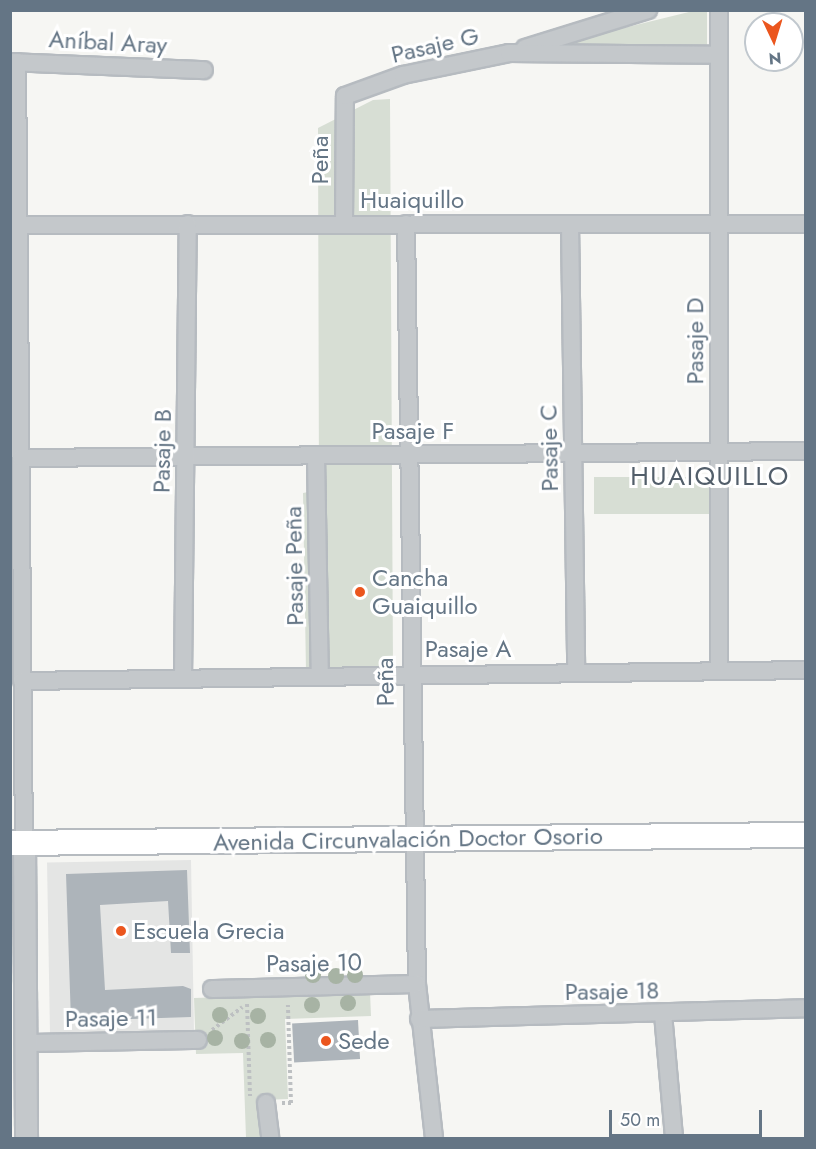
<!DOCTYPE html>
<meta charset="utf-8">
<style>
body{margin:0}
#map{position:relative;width:816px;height:1149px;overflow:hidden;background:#f6f6f3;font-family:Jost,sans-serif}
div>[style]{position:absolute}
.built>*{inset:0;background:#e4e5e4;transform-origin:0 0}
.green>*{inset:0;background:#d7ded4;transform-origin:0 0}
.building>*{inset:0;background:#adb4ba;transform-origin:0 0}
.path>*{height:4px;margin-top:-2px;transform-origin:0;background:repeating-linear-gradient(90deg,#bdc0c2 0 3px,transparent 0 6px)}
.roads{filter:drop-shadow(2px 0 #b6bbc0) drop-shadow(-2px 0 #b6bbc0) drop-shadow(0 2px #b6bbc0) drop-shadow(0 -2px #b6bbc0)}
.minor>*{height:16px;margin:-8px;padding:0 8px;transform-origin:8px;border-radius:8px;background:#c4c8cb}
.tertiary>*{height:21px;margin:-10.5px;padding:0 10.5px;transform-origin:10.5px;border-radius:10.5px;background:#c4c8cb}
.secondary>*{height:24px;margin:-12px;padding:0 12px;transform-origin:12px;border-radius:12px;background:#fff}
.trees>*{width:16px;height:16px;margin:-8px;border-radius:50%;background:#a7b3a4}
.dots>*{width:16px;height:16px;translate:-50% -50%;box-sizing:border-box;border:3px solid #fff;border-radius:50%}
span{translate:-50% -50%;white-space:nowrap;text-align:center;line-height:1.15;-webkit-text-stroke:6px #fff;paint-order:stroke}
.street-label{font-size:24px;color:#647585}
.poi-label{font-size:24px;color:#647585}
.left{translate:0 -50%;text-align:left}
.neighbourhood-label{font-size:26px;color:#525e6a;letter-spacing:1.5px}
.frame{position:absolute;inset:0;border:12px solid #647585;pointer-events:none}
.north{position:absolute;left:744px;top:12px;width:60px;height:60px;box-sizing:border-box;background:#fff;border:2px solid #c1c8ce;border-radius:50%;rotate:176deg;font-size:16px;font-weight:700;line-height:24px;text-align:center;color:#647585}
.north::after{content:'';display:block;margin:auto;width:21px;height:27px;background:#eb561e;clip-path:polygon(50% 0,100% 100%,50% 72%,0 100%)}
.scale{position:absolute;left:609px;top:1110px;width:153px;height:27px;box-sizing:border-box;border:3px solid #647585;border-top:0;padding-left:8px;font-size:18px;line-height:21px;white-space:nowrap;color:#647585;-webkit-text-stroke:4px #fff;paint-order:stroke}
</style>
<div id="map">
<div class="built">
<i style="left:191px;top:860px;width:172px;height:144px;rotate:89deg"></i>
</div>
<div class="green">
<i style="clip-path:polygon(693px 11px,707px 11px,707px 46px,550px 46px)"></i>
<i style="clip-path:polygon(390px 99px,393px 667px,306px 672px,303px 493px,319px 490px,318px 128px,373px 100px)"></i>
<i style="left:594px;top:477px;width:132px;height:37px"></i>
<i style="clip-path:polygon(370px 992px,371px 1016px,285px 1019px,288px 1099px,262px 1100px,263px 1138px,246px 1138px,243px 1053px,196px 1054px,194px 998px)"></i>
</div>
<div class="building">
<i style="clip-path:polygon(187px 870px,190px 953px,171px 953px,168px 901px,100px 905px,105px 990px,183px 986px,191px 989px,191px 1017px,71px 1021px,66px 874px)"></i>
<i style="left:358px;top:1020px;width:39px;height:66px;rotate:87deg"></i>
</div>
<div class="path">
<i style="left:247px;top:1004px;width:92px;rotate:88.1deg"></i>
<i style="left:212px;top:1030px;width:38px;rotate:-37deg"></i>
<i style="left:282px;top:1103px;width:9px"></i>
<i style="left:291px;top:1103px;width:98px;rotate:-91.8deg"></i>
</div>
<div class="roads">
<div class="minor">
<i style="left:525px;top:48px;width:129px;rotate:-17.2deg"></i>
<i style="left:10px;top:62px;width:194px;rotate:2.4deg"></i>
<i style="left:17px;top:62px;width:781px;rotate:89.49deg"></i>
<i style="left:344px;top:224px;width:128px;rotate:-89.6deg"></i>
<i style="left:345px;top:96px;width:62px;rotate:-19.9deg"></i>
<i style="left:403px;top:75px;width:108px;rotate:-11.7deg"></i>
<i style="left:509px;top:53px;width:210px;rotate:0.5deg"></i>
<i style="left:406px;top:224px;width:760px;rotate:89.17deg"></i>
<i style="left:417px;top:984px;width:155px;rotate:83.7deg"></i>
<i style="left:570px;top:224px;width:448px;rotate:89.2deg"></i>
<i style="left:10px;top:225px;width:796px;rotate:-0.07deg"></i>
<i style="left:316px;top:456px;width:219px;rotate:89deg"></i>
<i style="left:21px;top:458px;width:785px;rotate:-0.51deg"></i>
<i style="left:719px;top:671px;width:661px;rotate:-90deg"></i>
<i style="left:183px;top:678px;width:454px;rotate:-89.4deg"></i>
<i style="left:22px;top:681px;width:784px;rotate:-0.8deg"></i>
<i style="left:212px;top:989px;width:205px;rotate:-1.4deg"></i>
<i style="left:663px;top:1014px;width:124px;rotate:84.9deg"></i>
<i style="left:419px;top:1019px;width:387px;rotate:-1.6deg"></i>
<i style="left:25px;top:1043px;width:173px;rotate:-1deg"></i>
<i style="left:266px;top:1103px;width:35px;rotate:83deg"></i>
</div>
<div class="tertiary">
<i style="left:24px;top:843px;width:295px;rotate:89.6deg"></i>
</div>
<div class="secondary">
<i style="left:10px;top:843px;width:796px;rotate:-0.58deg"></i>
</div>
</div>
<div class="trees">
<i style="left:313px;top:975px"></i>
<i style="left:355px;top:975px"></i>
<i style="left:336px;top:976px"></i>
<i style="left:348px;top:1003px"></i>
<i style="left:312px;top:1005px"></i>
<i style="left:220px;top:1015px"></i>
<i style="left:258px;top:1016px"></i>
<i style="left:215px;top:1038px"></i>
<i style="left:268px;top:1040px"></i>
<i style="left:242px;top:1041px"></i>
</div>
<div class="dots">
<i style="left:360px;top:592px;background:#eb561e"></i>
<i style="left:121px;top:931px;background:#eb561e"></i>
<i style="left:326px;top:1041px;background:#eb561e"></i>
</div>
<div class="street-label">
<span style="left:108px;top:42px;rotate:3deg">Aníbal Aray</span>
<span style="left:435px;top:45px;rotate:-13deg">Pasaje G</span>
<span style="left:320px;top:160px;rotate:-90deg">Peña</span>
<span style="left:412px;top:200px">Huaiquillo</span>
<span style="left:695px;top:341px;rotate:-90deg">Pasaje D</span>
<span style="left:413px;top:431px">Pasaje F</span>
<span style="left:549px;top:448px;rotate:-91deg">Pasaje C</span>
<span style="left:162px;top:451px;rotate:-89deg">Pasaje B</span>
<span style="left:294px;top:566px;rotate:-91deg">Pasaje Peña</span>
<span style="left:468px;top:649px">Pasaje A</span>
<span style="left:385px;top:682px;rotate:-91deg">Peña</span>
<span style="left:408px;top:839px;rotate:-1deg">Avenida Circunvalación Doctor Osorio</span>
<span style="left:314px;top:963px;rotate:-1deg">Pasaje 10</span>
<span style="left:612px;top:991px;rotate:-1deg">Pasaje 18</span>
<span style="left:111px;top:1018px;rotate:-1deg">Pasaje 11</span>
</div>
<div class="poi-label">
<span class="left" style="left:372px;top:592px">Cancha<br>Guaiquillo</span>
<span class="left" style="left:133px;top:931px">Escuela Grecia</span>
<span class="left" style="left:338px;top:1041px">Sede</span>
</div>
<div class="neighbourhood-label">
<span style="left:710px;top:477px">HUAIQUILLO</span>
</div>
<div class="frame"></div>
<div class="north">N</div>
<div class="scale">50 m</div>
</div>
